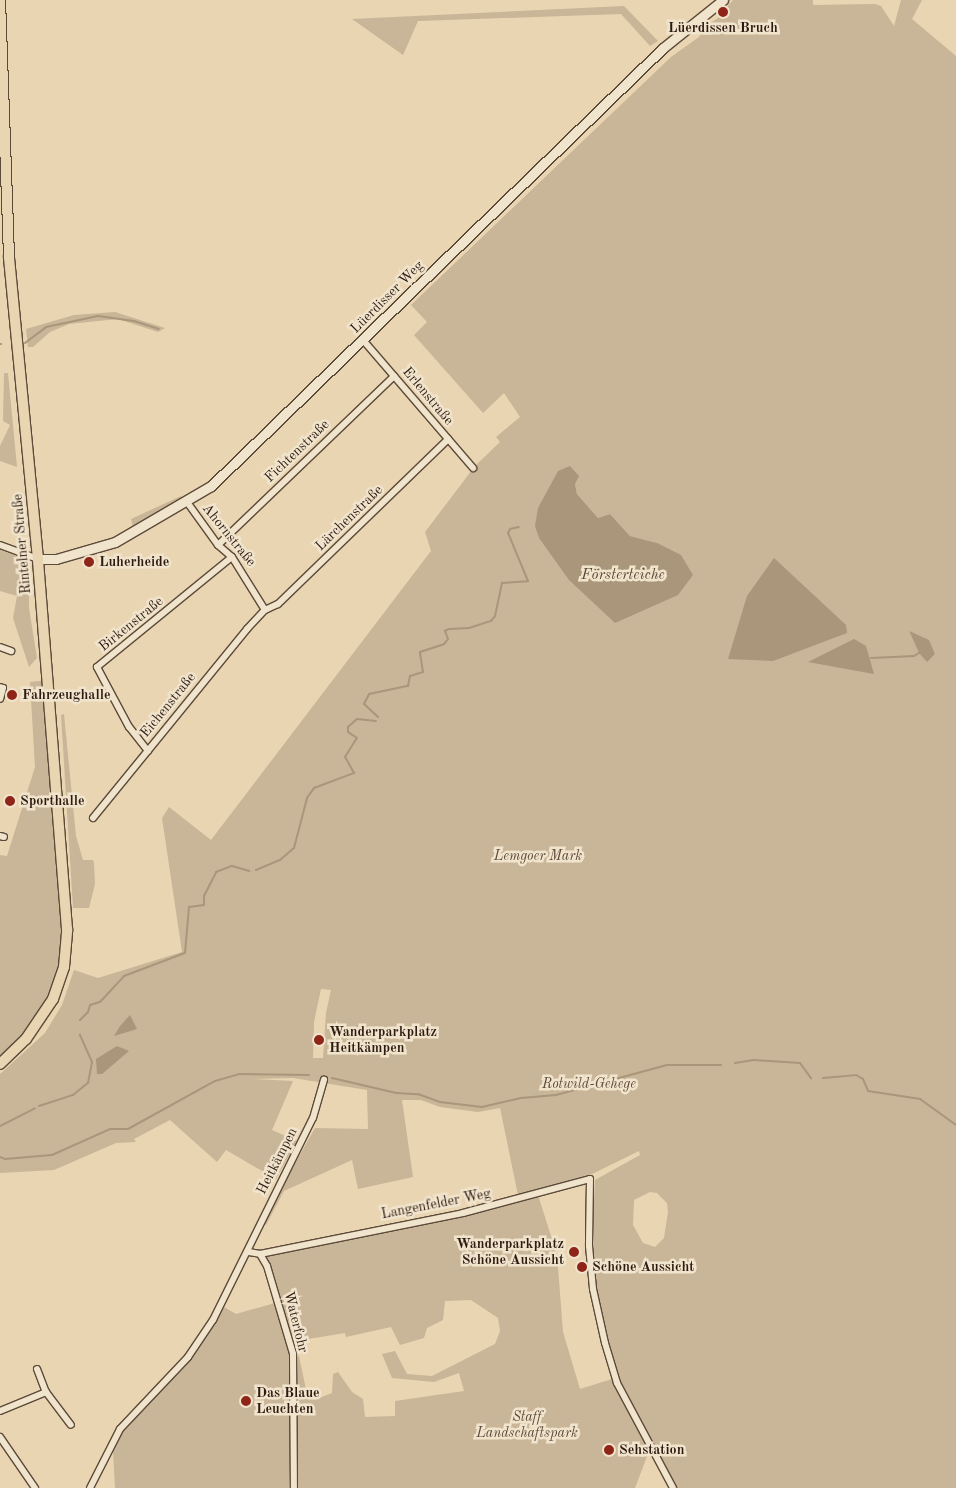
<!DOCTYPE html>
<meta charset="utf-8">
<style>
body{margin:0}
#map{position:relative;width:956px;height:1488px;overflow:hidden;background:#e9d5b2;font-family:"Old Standard TT",serif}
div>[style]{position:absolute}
.green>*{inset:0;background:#c9b597}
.water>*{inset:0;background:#a9967b}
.stream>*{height:2px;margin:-1px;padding:0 1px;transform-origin:1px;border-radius:1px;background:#a9967b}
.roads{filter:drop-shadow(1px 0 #5c4a39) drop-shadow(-1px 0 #5c4a39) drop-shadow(0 1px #5c4a39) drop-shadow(0 -1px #5c4a39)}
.street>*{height:6px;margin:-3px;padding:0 3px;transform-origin:3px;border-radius:3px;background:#f1e4cd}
.secondary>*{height:9px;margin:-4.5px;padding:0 4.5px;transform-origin:4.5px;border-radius:4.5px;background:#f1e4cd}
.primary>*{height:10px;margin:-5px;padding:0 5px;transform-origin:5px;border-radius:5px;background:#e9d5b2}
.dots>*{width:14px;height:14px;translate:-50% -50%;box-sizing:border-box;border:2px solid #f1e4cd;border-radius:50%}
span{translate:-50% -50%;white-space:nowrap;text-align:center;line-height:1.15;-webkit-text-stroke:5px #f1e4cd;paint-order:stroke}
.poi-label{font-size:14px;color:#2d1b11;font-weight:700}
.left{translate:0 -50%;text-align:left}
.right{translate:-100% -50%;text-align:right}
.street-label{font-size:14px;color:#2d1b11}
.park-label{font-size:14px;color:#5c4939;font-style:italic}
.water-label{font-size:15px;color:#584636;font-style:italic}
</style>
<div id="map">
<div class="green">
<i style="clip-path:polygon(evenodd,733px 0,813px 0,813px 5px,875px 4px,881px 6px,894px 26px,901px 0,922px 0,912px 19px,956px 56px,956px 1488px,676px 1488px,649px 1451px,635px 1488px,296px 1488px,295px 1357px,299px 1356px,307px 1394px,317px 1399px,332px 1393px,333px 1374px,338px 1372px,352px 1392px,363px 1399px,365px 1417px,395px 1416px,395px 1401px,464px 1391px,459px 1373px,434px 1382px,392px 1378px,382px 1354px,395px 1351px,407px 1374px,432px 1376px,495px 1344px,500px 1331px,498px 1318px,471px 1300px,445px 1301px,443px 1320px,427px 1328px,424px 1338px,400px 1345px,391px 1327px,346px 1337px,345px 1333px,296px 1341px,290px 1332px,266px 1256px,538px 1195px,557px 1255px,563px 1332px,580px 1389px,612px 1379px,649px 1450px,620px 1382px,608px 1342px,595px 1288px,592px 1247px,595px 1180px,640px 1155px,639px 1151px,588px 1176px,518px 1195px,500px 1108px,478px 1112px,440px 1107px,421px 1100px,402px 1100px,413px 1177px,358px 1189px,352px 1160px,284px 1191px,266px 1225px,263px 1224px,280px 1190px,315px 1128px,368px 1129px,367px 1090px,293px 1078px,252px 1079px,293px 1081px,272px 1130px,297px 1141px,276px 1179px,226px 1150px,217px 1162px,170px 1120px,134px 1139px,136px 1142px,116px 1143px,54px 1170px,0 1173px,0 1074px,45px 1033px,62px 1005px,74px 970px,98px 978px,182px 952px,162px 818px,169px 807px,211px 840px,431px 551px,425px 532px,475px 466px,500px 442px,496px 437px,520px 417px,504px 393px,483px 413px,414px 335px,427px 322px,411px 305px,671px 57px,699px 37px,706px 25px,717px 19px,733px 0,575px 484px,577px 494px,598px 518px,610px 514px,630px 536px,657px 543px,535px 526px,575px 484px,733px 0,909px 631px,935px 654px,927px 661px,919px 653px,909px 631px,733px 0,321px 989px,331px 990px,326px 1013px,323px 1058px,313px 1058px,314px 1022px,321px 989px,733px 0,650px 1192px,657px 1193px,667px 1203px,668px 1212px,664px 1238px,655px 1247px,643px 1243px,633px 1225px,634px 1200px,650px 1192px)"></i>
<i style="clip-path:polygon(624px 6px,658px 41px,650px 46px,621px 14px,418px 21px,403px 55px,352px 19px)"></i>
<i style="clip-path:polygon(115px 312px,165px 328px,158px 332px,118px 319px,69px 324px,50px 332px,33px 347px,28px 347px,26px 329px,74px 315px)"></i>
<i style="clip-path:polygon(4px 373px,8px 373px,17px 467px,0 461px,0 446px,10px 425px,3px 421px)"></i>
<i style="clip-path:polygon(181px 496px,183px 501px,133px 527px,131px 519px)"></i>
<i style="clip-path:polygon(0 550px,25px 559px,29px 571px,29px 608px,37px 658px,29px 667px,13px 618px,17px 596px,0 591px)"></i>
<i style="clip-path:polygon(48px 680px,63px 916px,60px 956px,56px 977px,40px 1013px,23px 1037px,0 1058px,0 855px,7px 856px,35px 767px,30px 682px)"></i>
<i style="clip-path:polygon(64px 714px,76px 836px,83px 860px,93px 860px,94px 864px,95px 884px,89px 908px,73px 908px,61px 715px)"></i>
<i style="clip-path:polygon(275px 1303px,291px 1358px,293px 1488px,115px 1488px,113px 1451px,124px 1430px,145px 1404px,193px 1357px,224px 1307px,236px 1314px)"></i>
</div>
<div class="water">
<i style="clip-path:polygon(570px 466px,579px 476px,575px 484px,577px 494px,598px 518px,610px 514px,630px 536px,657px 543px,681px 555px,693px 575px,678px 595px,615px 623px,569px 580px,539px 538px,535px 526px,538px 508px,558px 471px)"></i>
<i style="clip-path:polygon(774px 558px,846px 625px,847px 633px,773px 661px,728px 659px,747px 596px)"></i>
<i style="clip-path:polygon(909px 631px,929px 640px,935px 654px,927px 662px,919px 653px)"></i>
<i style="clip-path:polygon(854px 639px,866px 646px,874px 674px,808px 662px)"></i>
<i style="clip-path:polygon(130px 1015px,137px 1029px,114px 1036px,120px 1026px)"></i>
<i style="clip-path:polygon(117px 1046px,129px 1051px,102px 1074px,97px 1074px,96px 1059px)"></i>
</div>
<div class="stream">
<i style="left:25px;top:343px;width:26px;rotate:-37deg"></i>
<i style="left:46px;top:327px;width:53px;rotate:-11.9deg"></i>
<i style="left:98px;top:316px;width:36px;rotate:8deg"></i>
<i style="left:134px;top:321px;width:26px;rotate:18deg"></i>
<i style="left:0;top:344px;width:1px"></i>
<i style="left:871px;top:658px;width:43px;rotate:-2.7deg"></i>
<i style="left:914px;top:656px;width:6px;rotate:-31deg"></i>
<i style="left:378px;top:717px;width:19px;rotate:-137deg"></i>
<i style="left:364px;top:704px;width:11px;rotate:-63deg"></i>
<i style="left:369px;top:694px;width:40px;rotate:-12deg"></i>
<i style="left:408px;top:686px;width:10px;rotate:-79deg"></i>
<i style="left:410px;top:676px;width:14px;rotate:-17deg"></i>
<i style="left:423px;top:672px;width:20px;rotate:-99deg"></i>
<i style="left:420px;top:652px;width:25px;rotate:-18deg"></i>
<i style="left:444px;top:644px;width:6px;rotate:-51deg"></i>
<i style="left:448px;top:639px;width:9px;rotate:-111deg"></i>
<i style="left:445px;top:631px;width:4px;rotate:-27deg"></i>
<i style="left:449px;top:629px;width:20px;rotate:-3deg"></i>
<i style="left:469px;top:628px;width:23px;rotate:-18deg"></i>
<i style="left:491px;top:621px;width:6px;rotate:-51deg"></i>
<i style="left:495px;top:616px;width:34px;rotate:-78deg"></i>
<i style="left:502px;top:583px;width:26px;rotate:-4deg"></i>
<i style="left:528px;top:581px;width:52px;rotate:-112.6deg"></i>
<i style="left:508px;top:533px;width:4px;rotate:-63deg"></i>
<i style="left:510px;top:529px;width:9px;rotate:-13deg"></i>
<i style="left:256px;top:870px;width:26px;rotate:-23deg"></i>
<i style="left:280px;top:860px;width:18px;rotate:-41deg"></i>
<i style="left:294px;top:848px;width:52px;rotate:-75.4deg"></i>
<i style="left:307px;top:798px;width:12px;rotate:-55deg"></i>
<i style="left:314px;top:788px;width:43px;rotate:-20.6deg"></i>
<i style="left:354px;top:773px;width:18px;rotate:-119deg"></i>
<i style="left:345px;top:757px;width:22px;rotate:-58deg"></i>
<i style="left:357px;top:738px;width:11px;rotate:-146deg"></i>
<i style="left:348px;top:732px;width:5px;rotate:-90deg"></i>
<i style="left:348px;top:727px;width:12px;rotate:-42deg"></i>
<i style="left:357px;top:719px;width:19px;rotate:6deg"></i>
<i style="left:80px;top:1020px;width:11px;rotate:-45deg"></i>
<i style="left:88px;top:1012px;width:7px;rotate:-74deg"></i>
<i style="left:90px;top:1005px;width:10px;rotate:-17deg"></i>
<i style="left:100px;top:1002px;width:35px;rotate:-47deg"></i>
<i style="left:124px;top:976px;width:65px;rotate:-20.7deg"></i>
<i style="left:185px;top:953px;width:46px;rotate:-85deg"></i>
<i style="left:189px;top:907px;width:15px;rotate:-8deg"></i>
<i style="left:204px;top:905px;width:9px;rotate:-90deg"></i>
<i style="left:204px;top:896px;width:27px;rotate:-63deg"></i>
<i style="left:216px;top:872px;width:17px;rotate:-21deg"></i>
<i style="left:232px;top:866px;width:18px;rotate:16deg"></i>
<i style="left:735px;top:1063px;width:19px;rotate:-9deg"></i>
<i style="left:754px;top:1060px;width:46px;rotate:3.7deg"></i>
<i style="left:800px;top:1063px;width:19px;rotate:54deg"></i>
<i style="left:332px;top:1078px;width:66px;rotate:13.2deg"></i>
<i style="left:396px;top:1093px;width:22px;rotate:3deg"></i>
<i style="left:418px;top:1094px;width:23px;rotate:20deg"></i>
<i style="left:440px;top:1102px;width:42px;rotate:6.8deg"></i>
<i style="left:482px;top:1107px;width:40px;rotate:-13deg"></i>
<i style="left:521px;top:1098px;width:35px;rotate:-5deg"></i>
<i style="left:556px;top:1095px;width:115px;rotate:-15.1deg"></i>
<i style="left:667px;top:1065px;width:54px"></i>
<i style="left:823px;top:1078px;width:33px;rotate:-5deg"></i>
<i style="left:856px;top:1075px;width:8px;rotate:30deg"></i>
<i style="left:863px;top:1079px;width:13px;rotate:67deg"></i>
<i style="left:868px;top:1091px;width:53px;rotate:8.7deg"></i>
<i style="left:920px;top:1099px;width:44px;rotate:35.8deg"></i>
<i style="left:39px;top:1106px;width:36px;rotate:-18deg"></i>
<i style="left:73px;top:1095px;width:19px;rotate:-39deg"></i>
<i style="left:88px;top:1083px;width:21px;rotate:-79deg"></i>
<i style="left:92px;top:1062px;width:30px;rotate:-114deg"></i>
<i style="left:0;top:1126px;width:39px;rotate:-27deg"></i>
<i style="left:0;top:1157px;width:5px;rotate:22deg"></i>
<i style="left:5px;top:1159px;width:47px;rotate:-4.9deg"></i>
<i style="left:52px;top:1155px;width:64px;rotate:-24.1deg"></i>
<i style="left:110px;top:1129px;width:18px"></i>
<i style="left:128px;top:1129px;width:99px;rotate:-28.9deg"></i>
<i style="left:215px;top:1081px;width:25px;rotate:-16deg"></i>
<i style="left:239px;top:1074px;width:70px;rotate:0.8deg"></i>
</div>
<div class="roads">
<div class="street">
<i style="left:363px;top:340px;width:169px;rotate:49.3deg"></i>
<i style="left:187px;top:502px;width:53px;rotate:54.2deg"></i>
<i style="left:218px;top:545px;width:18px;rotate:41deg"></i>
<i style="left:232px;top:557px;width:62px;rotate:58.1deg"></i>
<i style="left:0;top:545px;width:40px;rotate:20.2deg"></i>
<i style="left:218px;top:545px;width:244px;rotate:-43.8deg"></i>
<i style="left:0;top:647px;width:12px;rotate:20deg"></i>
<i style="left:0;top:687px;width:3px;rotate:18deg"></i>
<i style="left:3px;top:688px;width:11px;rotate:105deg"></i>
<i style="left:148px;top:751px;width:31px;rotate:-128deg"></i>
<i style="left:129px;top:727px;width:68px;rotate:-118.1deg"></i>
<i style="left:97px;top:667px;width:174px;rotate:-39.2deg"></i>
<i style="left:93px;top:818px;width:244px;rotate:-50.8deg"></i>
<i style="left:247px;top:629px;width:26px;rotate:-47deg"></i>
<i style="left:265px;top:610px;width:14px;rotate:-25deg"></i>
<i style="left:278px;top:604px;width:237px;rotate:-44.1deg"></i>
<i style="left:0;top:836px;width:4px;rotate:14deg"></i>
<i style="left:249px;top:1252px;width:11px;rotate:10deg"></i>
<i style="left:260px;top:1254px;width:207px;rotate:-11.4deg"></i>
<i style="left:463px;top:1213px;width:131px;rotate:-15deg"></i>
<i style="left:590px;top:1179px;width:67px;rotate:90.9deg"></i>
<i style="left:589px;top:1246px;width:43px;rotate:84.7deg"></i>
<i style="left:593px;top:1289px;width:55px;rotate:77.5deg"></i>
<i style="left:605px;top:1343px;width:42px;rotate:73.3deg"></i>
<i style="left:617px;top:1383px;width:119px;rotate:61.9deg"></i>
<i style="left:260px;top:1254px;width:14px;rotate:60deg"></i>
<i style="left:267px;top:1266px;width:92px;rotate:73.5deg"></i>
<i style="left:293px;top:1354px;width:134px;rotate:89.6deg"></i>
<i style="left:37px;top:1369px;width:25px;rotate:69deg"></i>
<i style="left:46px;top:1392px;width:41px;rotate:52.9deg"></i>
<i style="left:0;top:1411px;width:50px;rotate:-22.4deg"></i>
<i style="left:0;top:1437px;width:62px;rotate:55.5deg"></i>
<i style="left:90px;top:1488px;width:66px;rotate:-63deg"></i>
<i style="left:120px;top:1429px;width:99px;rotate:-46.6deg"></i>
<i style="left:188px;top:1357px;width:45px;rotate:-56deg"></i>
<i style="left:213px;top:1320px;width:225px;rotate:-63.7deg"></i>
<i style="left:313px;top:1118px;width:40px;rotate:-74deg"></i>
</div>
<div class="secondary">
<i style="left:38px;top:559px;width:18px"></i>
<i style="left:56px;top:559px;width:61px;rotate:-16.1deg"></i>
<i style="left:115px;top:542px;width:111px;rotate:-30.3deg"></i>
<i style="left:211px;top:486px;width:629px;rotate:-44.1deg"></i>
<i style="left:663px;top:48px;width:77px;rotate:-38.7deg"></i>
</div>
<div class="primary">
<i style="left:0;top:1064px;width:36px;rotate:-44deg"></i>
<i style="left:26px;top:1039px;width:48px;rotate:-56deg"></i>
<i style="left:53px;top:999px;width:34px;rotate:-71deg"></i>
<i style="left:64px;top:967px;width:38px;rotate:-85deg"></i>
<i style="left:67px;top:929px;width:371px;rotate:-94.5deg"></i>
<i style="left:38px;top:559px;width:303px;rotate:-95.5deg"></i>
<i style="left:9px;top:257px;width:257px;rotate:-92deg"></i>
</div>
</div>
<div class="dots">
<i style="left:723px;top:12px;background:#8f2418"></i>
<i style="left:89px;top:562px;background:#8f2418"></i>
<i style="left:12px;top:695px;background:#8f2418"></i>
<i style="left:10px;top:801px;background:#8f2418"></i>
<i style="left:319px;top:1040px;background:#8f2418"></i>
<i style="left:574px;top:1252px;background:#8f2418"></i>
<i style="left:582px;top:1267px;background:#8f2418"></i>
<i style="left:246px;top:1401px;background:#8f2418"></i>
<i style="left:609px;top:1450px;background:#8f2418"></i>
</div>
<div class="poi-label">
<span style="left:723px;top:28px">Lüerdissen Bruch</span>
<span class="left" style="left:99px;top:562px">Luherheide</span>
<span class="left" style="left:22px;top:695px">Fahrzeughalle</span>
<span class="left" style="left:20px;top:801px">Sporthalle</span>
<span class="left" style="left:329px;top:1040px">Wanderparkplatz<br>Heitkämpen</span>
<span class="right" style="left:564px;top:1252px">Wanderparkplatz<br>Schöne Aussicht</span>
<span class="left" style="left:592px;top:1267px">Schöne Aussicht</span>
<span class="left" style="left:256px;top:1401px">Das Blaue<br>Leuchten</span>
<span class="left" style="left:619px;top:1450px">Sehstation</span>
</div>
<div class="street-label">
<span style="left:387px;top:297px;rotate:-45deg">Lüerdisser Weg</span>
<span style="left:428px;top:396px;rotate:50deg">Erlenstraße</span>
<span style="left:297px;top:451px;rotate:-44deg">Fichtenstraße</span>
<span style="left:349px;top:518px;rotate:-44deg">Lärchenstraße</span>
<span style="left:229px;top:535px;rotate:51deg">Ahornstraße</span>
<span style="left:22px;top:544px;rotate:-95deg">Rintelner Straße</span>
<span style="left:131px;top:624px;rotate:-39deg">Birkenstraße</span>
<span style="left:168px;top:705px;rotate:-51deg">Eichenstraße</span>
<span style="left:277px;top:1161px;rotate:-63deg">Heitkämpen</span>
<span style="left:436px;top:1204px;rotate:-11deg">Langenfelder Weg</span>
<span style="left:296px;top:1322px;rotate:76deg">Waterfohr</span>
</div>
<div class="park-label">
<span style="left:538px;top:856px">Lemgoer Mark</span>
<span style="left:589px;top:1084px">Rotwild-Gehege</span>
<span style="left:527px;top:1425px">Staff<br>Landschaftspark</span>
</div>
<div class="water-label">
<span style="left:623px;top:576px">Försterteiche</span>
</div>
</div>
